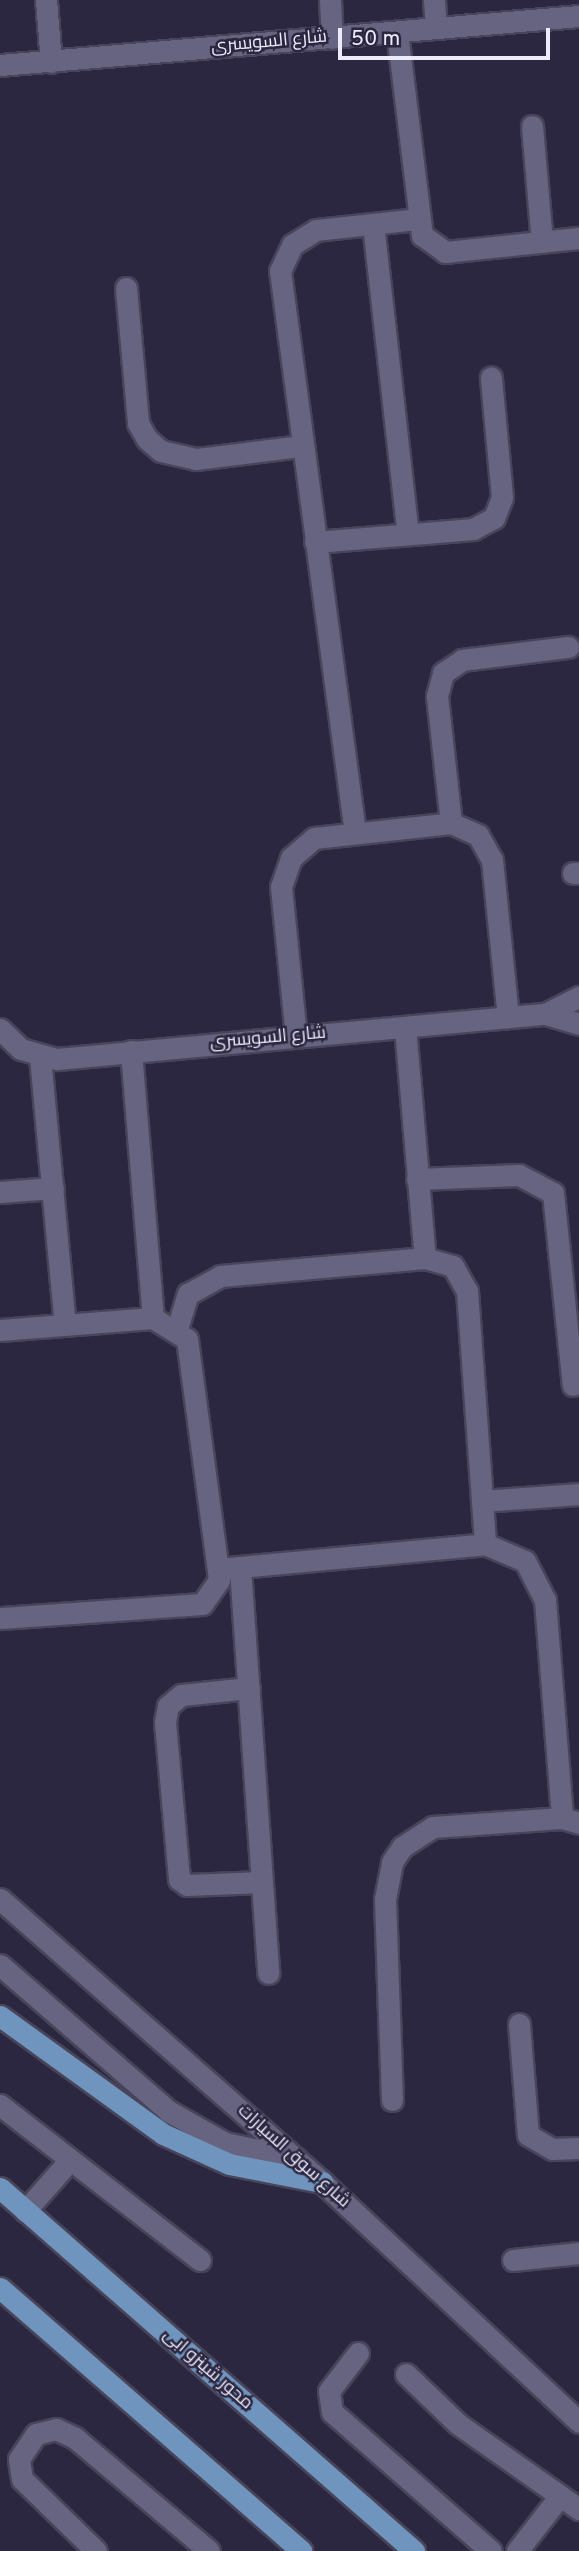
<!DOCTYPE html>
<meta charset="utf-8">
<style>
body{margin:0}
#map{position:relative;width:579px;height:2551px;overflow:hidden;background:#2b2740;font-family:Overpass,Cairo,sans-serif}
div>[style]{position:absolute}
.roads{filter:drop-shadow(2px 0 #484459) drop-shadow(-2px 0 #484459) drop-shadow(0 2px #484459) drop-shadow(0 -2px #484459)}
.minor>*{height:21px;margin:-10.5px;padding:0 10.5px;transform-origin:10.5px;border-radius:10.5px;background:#676481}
.major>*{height:21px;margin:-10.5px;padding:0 10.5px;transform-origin:10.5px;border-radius:10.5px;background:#6f95bf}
span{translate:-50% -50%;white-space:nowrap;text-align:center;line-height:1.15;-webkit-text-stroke:5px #2b2740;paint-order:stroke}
.street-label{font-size:18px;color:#eceafb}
.scale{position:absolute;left:338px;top:28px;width:212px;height:32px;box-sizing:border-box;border:4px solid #eceafb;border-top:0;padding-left:9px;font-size:21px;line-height:24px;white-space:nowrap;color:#eceafb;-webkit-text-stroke:5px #2b2740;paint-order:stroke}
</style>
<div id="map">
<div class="roads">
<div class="minor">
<i style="left:46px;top:0;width:62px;rotate:85.4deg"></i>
<i style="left:330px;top:0;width:38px;rotate:87deg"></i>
<i style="left:434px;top:0;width:28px;rotate:86deg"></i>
<i style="left:397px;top:32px;width:205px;rotate:83deg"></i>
<i style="left:422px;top:235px;width:29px;rotate:36deg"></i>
<i style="left:445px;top:252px;width:135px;rotate:-6deg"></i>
<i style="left:0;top:65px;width:581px;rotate:-4.84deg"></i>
<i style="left:532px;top:126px;width:116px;rotate:85.1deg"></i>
<i style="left:373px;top:224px;width:312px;rotate:83.6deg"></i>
<i style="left:126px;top:288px;width:136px;rotate:84.9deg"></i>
<i style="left:138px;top:423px;width:18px;rotate:61deg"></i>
<i style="left:147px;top:439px;width:18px;rotate:41deg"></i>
<i style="left:161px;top:451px;width:36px;rotate:13deg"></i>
<i style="left:196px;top:459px;width:106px;rotate:-7.1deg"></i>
<i style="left:315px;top:542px;width:159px;rotate:-4.7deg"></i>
<i style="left:473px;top:529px;width:24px;rotate:-28deg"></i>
<i style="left:494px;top:518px;width:22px;rotate:-69deg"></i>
<i style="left:502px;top:497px;width:120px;rotate:-95.3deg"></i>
<i style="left:451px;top:823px;width:128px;rotate:-96.3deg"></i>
<i style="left:437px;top:696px;width:24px;rotate:-75deg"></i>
<i style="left:443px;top:673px;width:23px;rotate:-34deg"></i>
<i style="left:462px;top:660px;width:107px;rotate:-7deg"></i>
<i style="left:355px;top:833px;width:567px;rotate:-97.6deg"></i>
<i style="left:280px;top:271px;width:29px;rotate:-65deg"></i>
<i style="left:292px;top:245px;width:28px;rotate:-32deg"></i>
<i style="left:316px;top:230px;width:102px;rotate:-6.2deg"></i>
<i style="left:573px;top:873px;width:6px"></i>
<i style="left:545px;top:1014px;width:38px;rotate:-27deg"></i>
<i style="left:405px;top:1027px;width:232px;rotate:85.1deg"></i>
<i style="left:0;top:1029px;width:29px;rotate:44deg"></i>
<i style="left:21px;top:1049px;width:37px;rotate:16deg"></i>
<i style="left:57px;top:1059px;width:490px;rotate:-5.3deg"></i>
<i style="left:545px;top:1014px;width:35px;rotate:16deg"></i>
<i style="left:296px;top:1037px;width:151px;rotate:-95.7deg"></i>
<i style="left:281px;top:887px;width:31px;rotate:-71deg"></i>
<i style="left:291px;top:858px;width:30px;rotate:-41deg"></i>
<i style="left:314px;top:838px;width:138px;rotate:-6.2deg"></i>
<i style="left:451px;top:823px;width:30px;rotate:24deg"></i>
<i style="left:478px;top:835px;width:29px;rotate:61deg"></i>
<i style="left:492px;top:860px;width:158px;rotate:84.2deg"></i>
<i style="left:131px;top:1051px;width:268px;rotate:85.3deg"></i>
<i style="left:40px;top:1057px;width:268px;rotate:84.7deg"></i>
<i style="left:417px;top:1179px;width:102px;rotate:-2.2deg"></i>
<i style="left:519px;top:1175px;width:38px;rotate:28deg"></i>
<i style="left:553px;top:1193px;width:193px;rotate:84.1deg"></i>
<i style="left:0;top:1192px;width:53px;rotate:-4.3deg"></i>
<i style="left:177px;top:1329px;width:37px;rotate:-73deg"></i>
<i style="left:188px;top:1294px;width:37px;rotate:-29deg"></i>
<i style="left:220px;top:1276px;width:206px;rotate:-5deg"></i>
<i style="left:425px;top:1258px;width:29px;rotate:16deg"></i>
<i style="left:453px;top:1266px;width:29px;rotate:61deg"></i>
<i style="left:467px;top:1291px;width:254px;rotate:85.9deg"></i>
<i style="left:0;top:1330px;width:153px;rotate:-4.5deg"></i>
<i style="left:153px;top:1318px;width:40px;rotate:32deg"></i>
<i style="left:187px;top:1339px;width:243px;rotate:82.4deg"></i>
<i style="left:219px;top:1580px;width:29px;rotate:125deg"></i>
<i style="left:202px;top:1604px;width:202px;rotate:176deg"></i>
<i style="left:482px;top:1501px;width:97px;rotate:-4.1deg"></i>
<i style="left:240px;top:1568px;width:406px;rotate:86deg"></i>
<i style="left:218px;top:1569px;width:268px;rotate:-5.3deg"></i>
<i style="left:485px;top:1544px;width:43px;rotate:23deg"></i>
<i style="left:525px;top:1561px;width:44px;rotate:62.9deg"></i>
<i style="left:545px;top:1600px;width:219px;rotate:85.5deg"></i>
<i style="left:249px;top:1688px;width:68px;rotate:174.1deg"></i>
<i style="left:181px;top:1695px;width:17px;rotate:140deg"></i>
<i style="left:168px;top:1706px;width:16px;rotate:101deg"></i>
<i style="left:165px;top:1722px;width:158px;rotate:84.9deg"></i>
<i style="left:179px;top:1879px;width:10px;rotate:37deg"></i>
<i style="left:187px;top:1885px;width:75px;rotate:-2.3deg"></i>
<i style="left:0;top:1899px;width:429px;rotate:41.3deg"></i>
<i style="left:322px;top:2182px;width:352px;rotate:43deg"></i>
<i style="left:0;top:1965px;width:225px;rotate:40.9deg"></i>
<i style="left:170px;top:2112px;width:63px;rotate:29.4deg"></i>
<i style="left:225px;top:2143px;width:72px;rotate:12.1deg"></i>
<i style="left:519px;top:2024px;width:111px;rotate:85.4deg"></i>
<i style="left:528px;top:2135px;width:28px;rotate:30deg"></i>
<i style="left:552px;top:2149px;width:27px;rotate:-2deg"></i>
<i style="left:392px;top:2100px;width:201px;rotate:-92deg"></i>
<i style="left:385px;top:1899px;width:38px;rotate:-79deg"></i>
<i style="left:392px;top:1862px;width:18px;rotate:-56deg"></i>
<i style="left:402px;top:1847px;width:37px;rotate:-33deg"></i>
<i style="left:433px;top:1827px;width:129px;rotate:-4deg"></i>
<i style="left:562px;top:1818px;width:18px;rotate:16deg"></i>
<i style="left:0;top:2105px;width:253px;rotate:37.8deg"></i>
<i style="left:25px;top:2211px;width:68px;rotate:-48.6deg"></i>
<i style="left:513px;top:2260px;width:66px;rotate:-6.1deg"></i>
<i style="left:358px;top:2353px;width:48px;rotate:127.3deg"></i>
<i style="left:329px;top:2391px;width:21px;rotate:82deg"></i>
<i style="left:332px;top:2412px;width:211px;rotate:41.2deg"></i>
<i style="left:406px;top:2374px;width:72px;rotate:43.9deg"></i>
<i style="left:458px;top:2424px;width:148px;rotate:35.1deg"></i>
<i style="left:96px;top:2551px;width:103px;rotate:-135.8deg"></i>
<i style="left:22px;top:2479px;width:20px;rotate:-99deg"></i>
<i style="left:19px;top:2459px;width:30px;rotate:-56deg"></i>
<i style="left:36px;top:2434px;width:21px;rotate:-14deg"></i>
<i style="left:56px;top:2429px;width:21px;rotate:25deg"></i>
<i style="left:75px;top:2438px;width:175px;rotate:40.1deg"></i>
<i style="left:517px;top:2551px;width:70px;rotate:-52deg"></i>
</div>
<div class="major">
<i style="left:0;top:2016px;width:201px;rotate:35.9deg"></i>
<i style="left:163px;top:2134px;width:72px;rotate:24.4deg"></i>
<i style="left:229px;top:2164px;width:95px;rotate:11deg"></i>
<i style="left:0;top:2188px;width:551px;rotate:41.24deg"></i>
<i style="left:0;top:2288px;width:400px;rotate:41.1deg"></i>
</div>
</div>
<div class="street-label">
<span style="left:269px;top:43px;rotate:-5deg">شارع السويسرى</span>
<span style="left:268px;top:1039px;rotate:-5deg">شارع السويسرى</span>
<span style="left:293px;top:2157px;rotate:42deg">شارع سوق السيارات</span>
<span style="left:207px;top:2370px;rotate:41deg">محور شينزو ابى</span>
</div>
<div class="scale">50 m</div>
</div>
